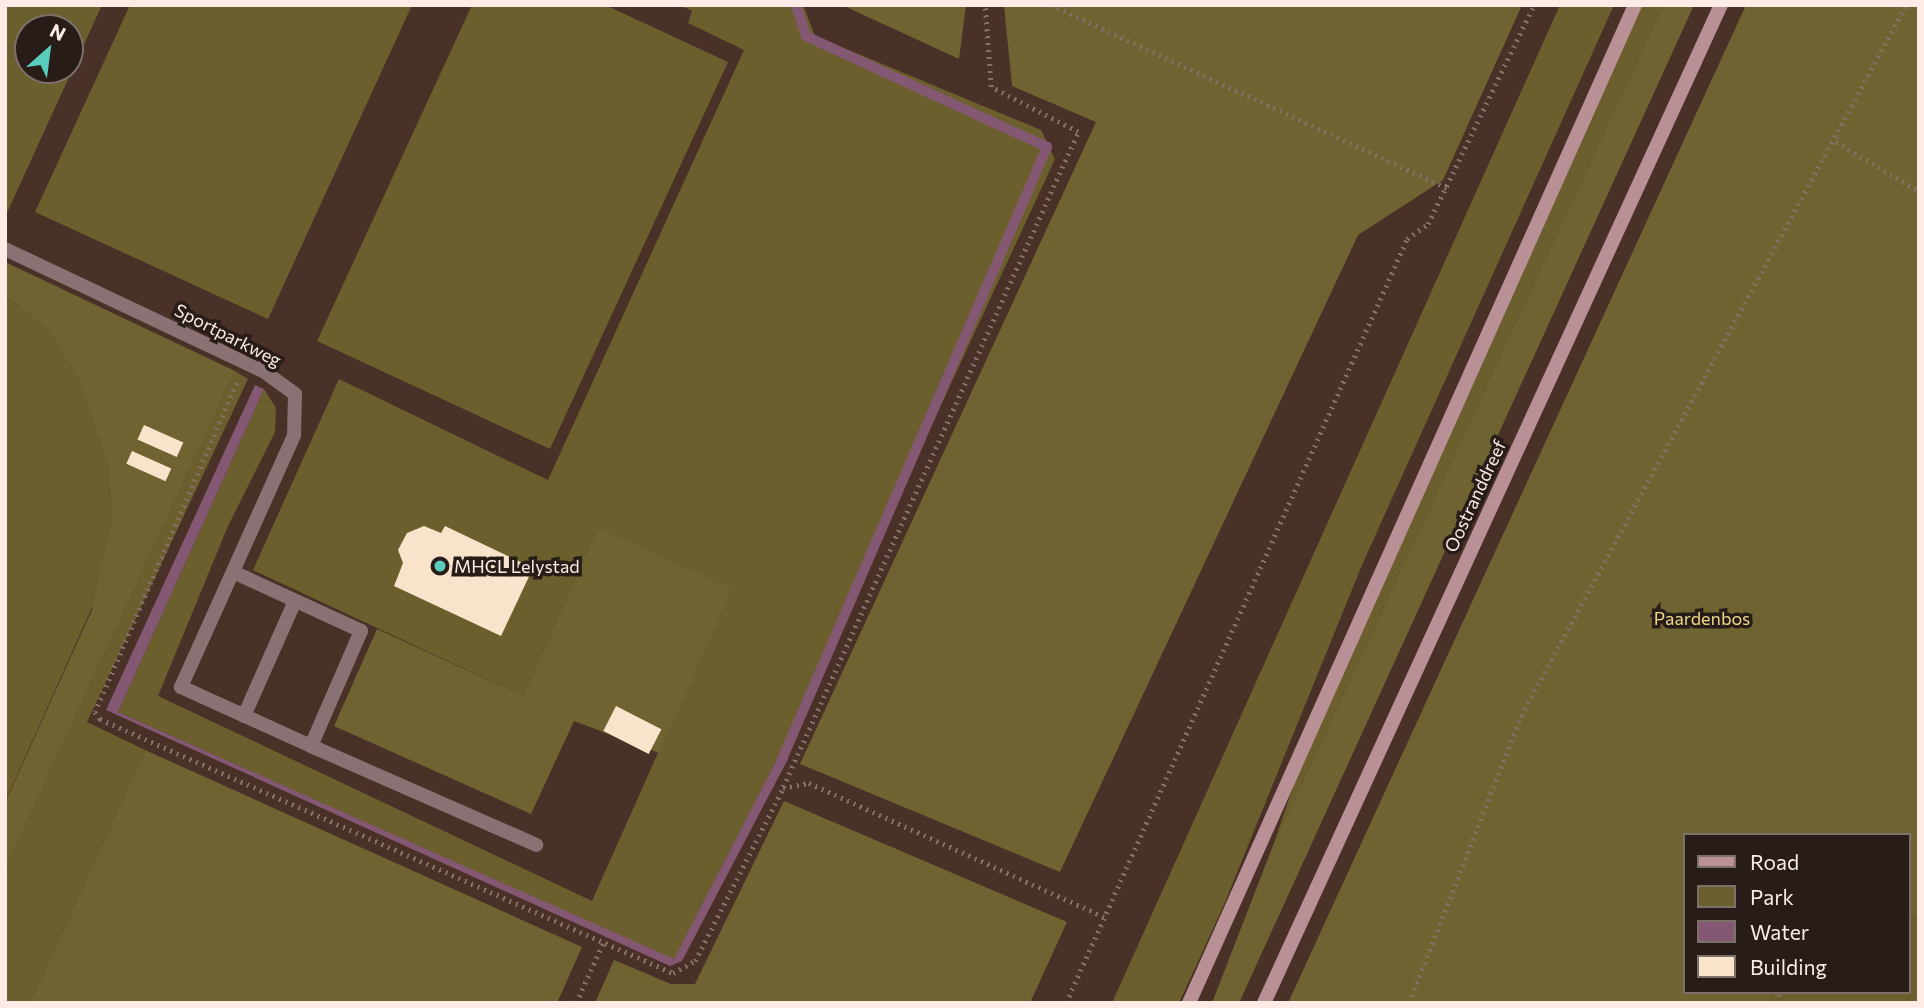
<!DOCTYPE html>
<style>
body{margin:0}
#map{position:relative;width:1924px;height:1008px;overflow:hidden;background:#4a3128;font-family:Commissioner,sans-serif}
div>[style]{position:absolute}
.green>*{inset:0;background:#6b5f2d}
.forest>*{inset:0;background:#6f6431}
.water>*{inset:0;background:#845772}
.stream>*{height:10px;margin:-5px;padding:0 5px;transform-origin:5px;border-radius:5px;background:#845772}
.building>*{inset:0;background:#f9e3cb;transform-origin:0 0}
.path>*{height:4.5px;margin-top:-2.25px;transform-origin:0;background:repeating-linear-gradient(90deg,#856f67 0 2px,transparent 0 7px)}
.service>*{height:14px;margin:-7px;padding:0 7px;transform-origin:7px;border-radius:7px;background:#8a7173}
.minor>*{height:14px;margin:-7px;padding:0 7px;transform-origin:7px;border-radius:7px;background:#8a7173}
.secondary>*{height:14px;margin:-7px;padding:0 7px;transform-origin:7px;border-radius:7px;background:#b99095}
.dots>*{width:19px;height:19px;translate:-50% -50%;box-sizing:border-box;border:4px solid #281c18;border-radius:50%}
span{translate:-50% -50%;white-space:nowrap;text-align:center;line-height:1.15;-webkit-text-stroke:7px #281c18;paint-order:stroke}
.street-label{font-size:18px;color:#fdece6}
.poi-label{font-size:18px;color:#fdece6}
.left{translate:0 -50%;text-align:left}
.park-label{font-size:18px;color:#ead888}
.frame{position:absolute;inset:0;border:7px solid #fdece6;pointer-events:none}
.legend{position:absolute;left:1683px;top:833px;width:228px;height:161px;box-sizing:border-box;background:#281c18;border:2px solid #7d6f6a;margin:0;padding:9px 12px;list-style:none;font-size:21px;color:#fdece6}
.legend li{display:flex;align-items:center;gap:14px;height:35px}
.legend b{width:35px;border:2px solid #7d6f6a}
.north{position:absolute;left:14px;top:14px;width:70px;height:70px;box-sizing:border-box;background:#281c18;border:2px solid #7d6f6a;border-radius:50%;rotate:28deg;font-size:19px;font-weight:700;line-height:28px;text-align:center;color:#fdece6}
.north::after{content:'';display:block;margin:auto;width:24px;height:32px;background:#5acebd;clip-path:polygon(50% 0,100% 100%,50% 72%,0 100%)}
</style>
<div id="map">
<div class="green">
<i style="clip-path:polygon(evenodd,5px 5px,102px 5px,5px 217px,5px 5px,70px 28px,70px 70px,28px 70px,28px 28px,70px 28px)"></i>
<i style="clip-path:polygon(130px 5px,412px 5px,268px 319px,35px 212px)"></i>
<i style="clip-path:polygon(472px 5px,605px 5px,728px 62px,550px 449px,317px 341px)"></i>
<i style="clip-path:polygon(680px 5px,803px 5px,815px 36px,1041px 130px,1055px 159px,779px 755px,674px 960px,118px 712px,264px 389px,276px 408px,275px 432px,228px 526px,158px 696px,592px 901px,731px 589px,598px 527px,523px 696px,253px 570px,339px 379px,548px 480px,744px 50px,688px 23px,692px 11px)"></i>
<i style="clip-path:polygon(1560px 5px,1614px 5px,1362px 565px,1223px 907px,1179px 1003px,1112px 1003px)"></i>
<i style="clip-path:polygon(1639px 5px,1663px 5px,1274px 843px,1300px 766px)"></i>
<i style="clip-path:polygon(5px 295px,48px 330px,79px 377px,107px 463px,112px 515px,94px 603px,5px 802px)"></i>
<i style="clip-path:polygon(235px 371px,248px 379px,87px 722px,145px 750px,30px 1003px,5px 1003px,5px 870px)"></i>
<i style="clip-path:polygon(1908px 914px,1919px 919px,1919px 1003px,1769px 1003px,1773px 992px,1908px 992px)"></i>
</div>
<div class="forest">
<i style="clip-path:polygon(842px 5px,966px 5px,959px 59px)"></i>
<i style="clip-path:polygon(1004px 5px,1522px 5px,1443px 180px,1358px 235px,1060px 872px,800px 764px,1096px 122px,1012px 86px)"></i>
<i style="clip-path:polygon(1663px 5px,1694px 5px,1239px 1003px,1212px 1003px,1274px 843px)"></i>
<i style="clip-path:polygon(1746px 5px,1919px 5px,1919px 919px,1908px 914px,1908px 835px,1684px 835px,1684px 992px,1773px 992px,1769px 1003px,1288px 1003px)"></i>
<i style="clip-path:polygon(5px 262px,235px 371px,5px 870px,5px 803px,92px 610px,112px 515px,107px 463px,79px 378px,48px 330px,5px 295px)"></i>
<i style="clip-path:polygon(598px 527px,732px 589px,659px 753px,574px 721px,531px 814px,334px 726px,377px 629px,523px 696px)"></i>
<i style="clip-path:polygon(145px 750px,582px 947px,557px 1003px,30px 1003px)"></i>
<i style="clip-path:polygon(784px 801px,1067px 922px,1030px 1003px,595px 1003px,614px 960px,671px 984px,695px 984px)"></i>
</div>
<div class="water">
<i style="clip-path:polygon(255px 385px,264px 389px,118px 712px,674px 959px,779px 755px,788px 759px,682px 961px,670px 966px,106px 710px)"></i>
</div>
<div class="stream">
<i style="left:783px;top:757px;width:665px;rotate:-66.6deg"></i>
<i style="left:1047px;top:147px;width:265px;rotate:-155.3deg"></i>
<i style="left:806px;top:36px;width:33px;rotate:-108deg"></i>
</div>
<div class="building">
<i style="left:144px;top:425px;width:43px;height:16px;rotate:24deg"></i>
<i style="left:132px;top:451px;width:43px;height:14px;rotate:24deg"></i>
<i style="clip-path:polygon(424px 526px,441px 533px,445px 526px,533px 568px,501px 636px,394px 586px,403px 563px,398px 550px,407px 533px)"></i>
<i style="left:616px;top:706px;width:51px;height:28px;rotate:27deg"></i>
</div>
<div class="path">
<i style="left:1051px;top:5px;width:436px;rotate:24.8deg"></i>
<i style="left:1836px;top:142px;width:96px;rotate:30.6deg"></i>
<i style="left:237px;top:383px;width:358px;rotate:113.3deg"></i>
<i style="left:95px;top:712px;width:9px;rotate:54deg"></i>
<i style="left:100px;top:719px;width:627px;rotate:23.91deg"></i>
<i style="left:673px;top:973px;width:25px;rotate:-29deg"></i>
<i style="left:695px;top:961px;width:194px;rotate:-63deg"></i>
<i style="left:783px;top:788px;width:26px;rotate:-11deg"></i>
<i style="left:809px;top:783px;width:324px;rotate:24.4deg"></i>
<i style="left:783px;top:787px;width:718px;rotate:-65.75deg"></i>
<i style="left:1078px;top:132px;width:98px;rotate:-152.7deg"></i>
<i style="left:991px;top:87px;width:82px;rotate:-94.2deg"></i>
<i style="left:576px;top:1003px;width:66px;rotate:-65.8deg"></i>
<i style="left:1066px;top:1003px;width:837px;rotate:-65.95deg"></i>
<i style="left:1407px;top:239px;width:26px;rotate:-36deg"></i>
<i style="left:1428px;top:224px;width:243px;rotate:-64.2deg"></i>
<i style="left:1409px;top:1003px;width:308px;rotate:-68.7deg"></i>
<i style="left:1521px;top:716px;width:809px;rotate:-61.56deg"></i>
<i style="left:1776px;top:1003px;width:12px;rotate:-70deg"></i>
</div>
<div class="service">
<i style="left:233px;top:572px;width:141px;rotate:24.7deg"></i>
<i style="left:361px;top:631px;width:125px;rotate:113.5deg"></i>
<i style="left:311px;top:746px;width:143px;rotate:-155.6deg"></i>
<i style="left:181px;top:687px;width:276px;rotate:-65.8deg"></i>
<i style="left:294px;top:435px;width:41px;rotate:-88.6deg"></i>
<i style="left:295px;top:394px;width:39px;rotate:-144deg"></i>
<i style="left:244px;top:716px;width:126px;rotate:-66.1deg"></i>
<i style="left:311px;top:746px;width:246px;rotate:23.7deg"></i>
</div>
<div class="minor">
<i style="left:5px;top:249px;width:285px;rotate:25.3deg"></i>
</div>
<div class="secondary">
<i style="left:1189px;top:1003px;width:1093px;rotate:-65.92deg"></i>
<i style="left:1264px;top:1003px;width:1098px;rotate:-65.4deg"></i>
</div>
<div class="dots">
<i style="left:440px;top:566px;background:#5acebd"></i>
</div>
<div class="street-label">
<span style="left:228px;top:335px;rotate:27deg">Sportparkweg</span>
<span style="left:1475px;top:496px;rotate:-65deg">Oostranddreef</span>
</div>
<div class="poi-label">
<span class="left" style="left:454px;top:566px">MHCL Lelystad</span>
</div>
<div class="park-label">
<span style="left:1702px;top:618px">Paardenbos</span>
</div>
<div class="frame"></div>
<ul class="legend">
<li><b style="height:9px;background:#b99095"></b>Road</li>
<li><b style="height:19px;background:#6b5f2d"></b>Park</li>
<li><b style="height:19px;background:#845772"></b>Water</li>
<li><b style="height:19px;background:#f9e3cb"></b>Building</li>
</ul>
<div class="north">N</div>
</div>
